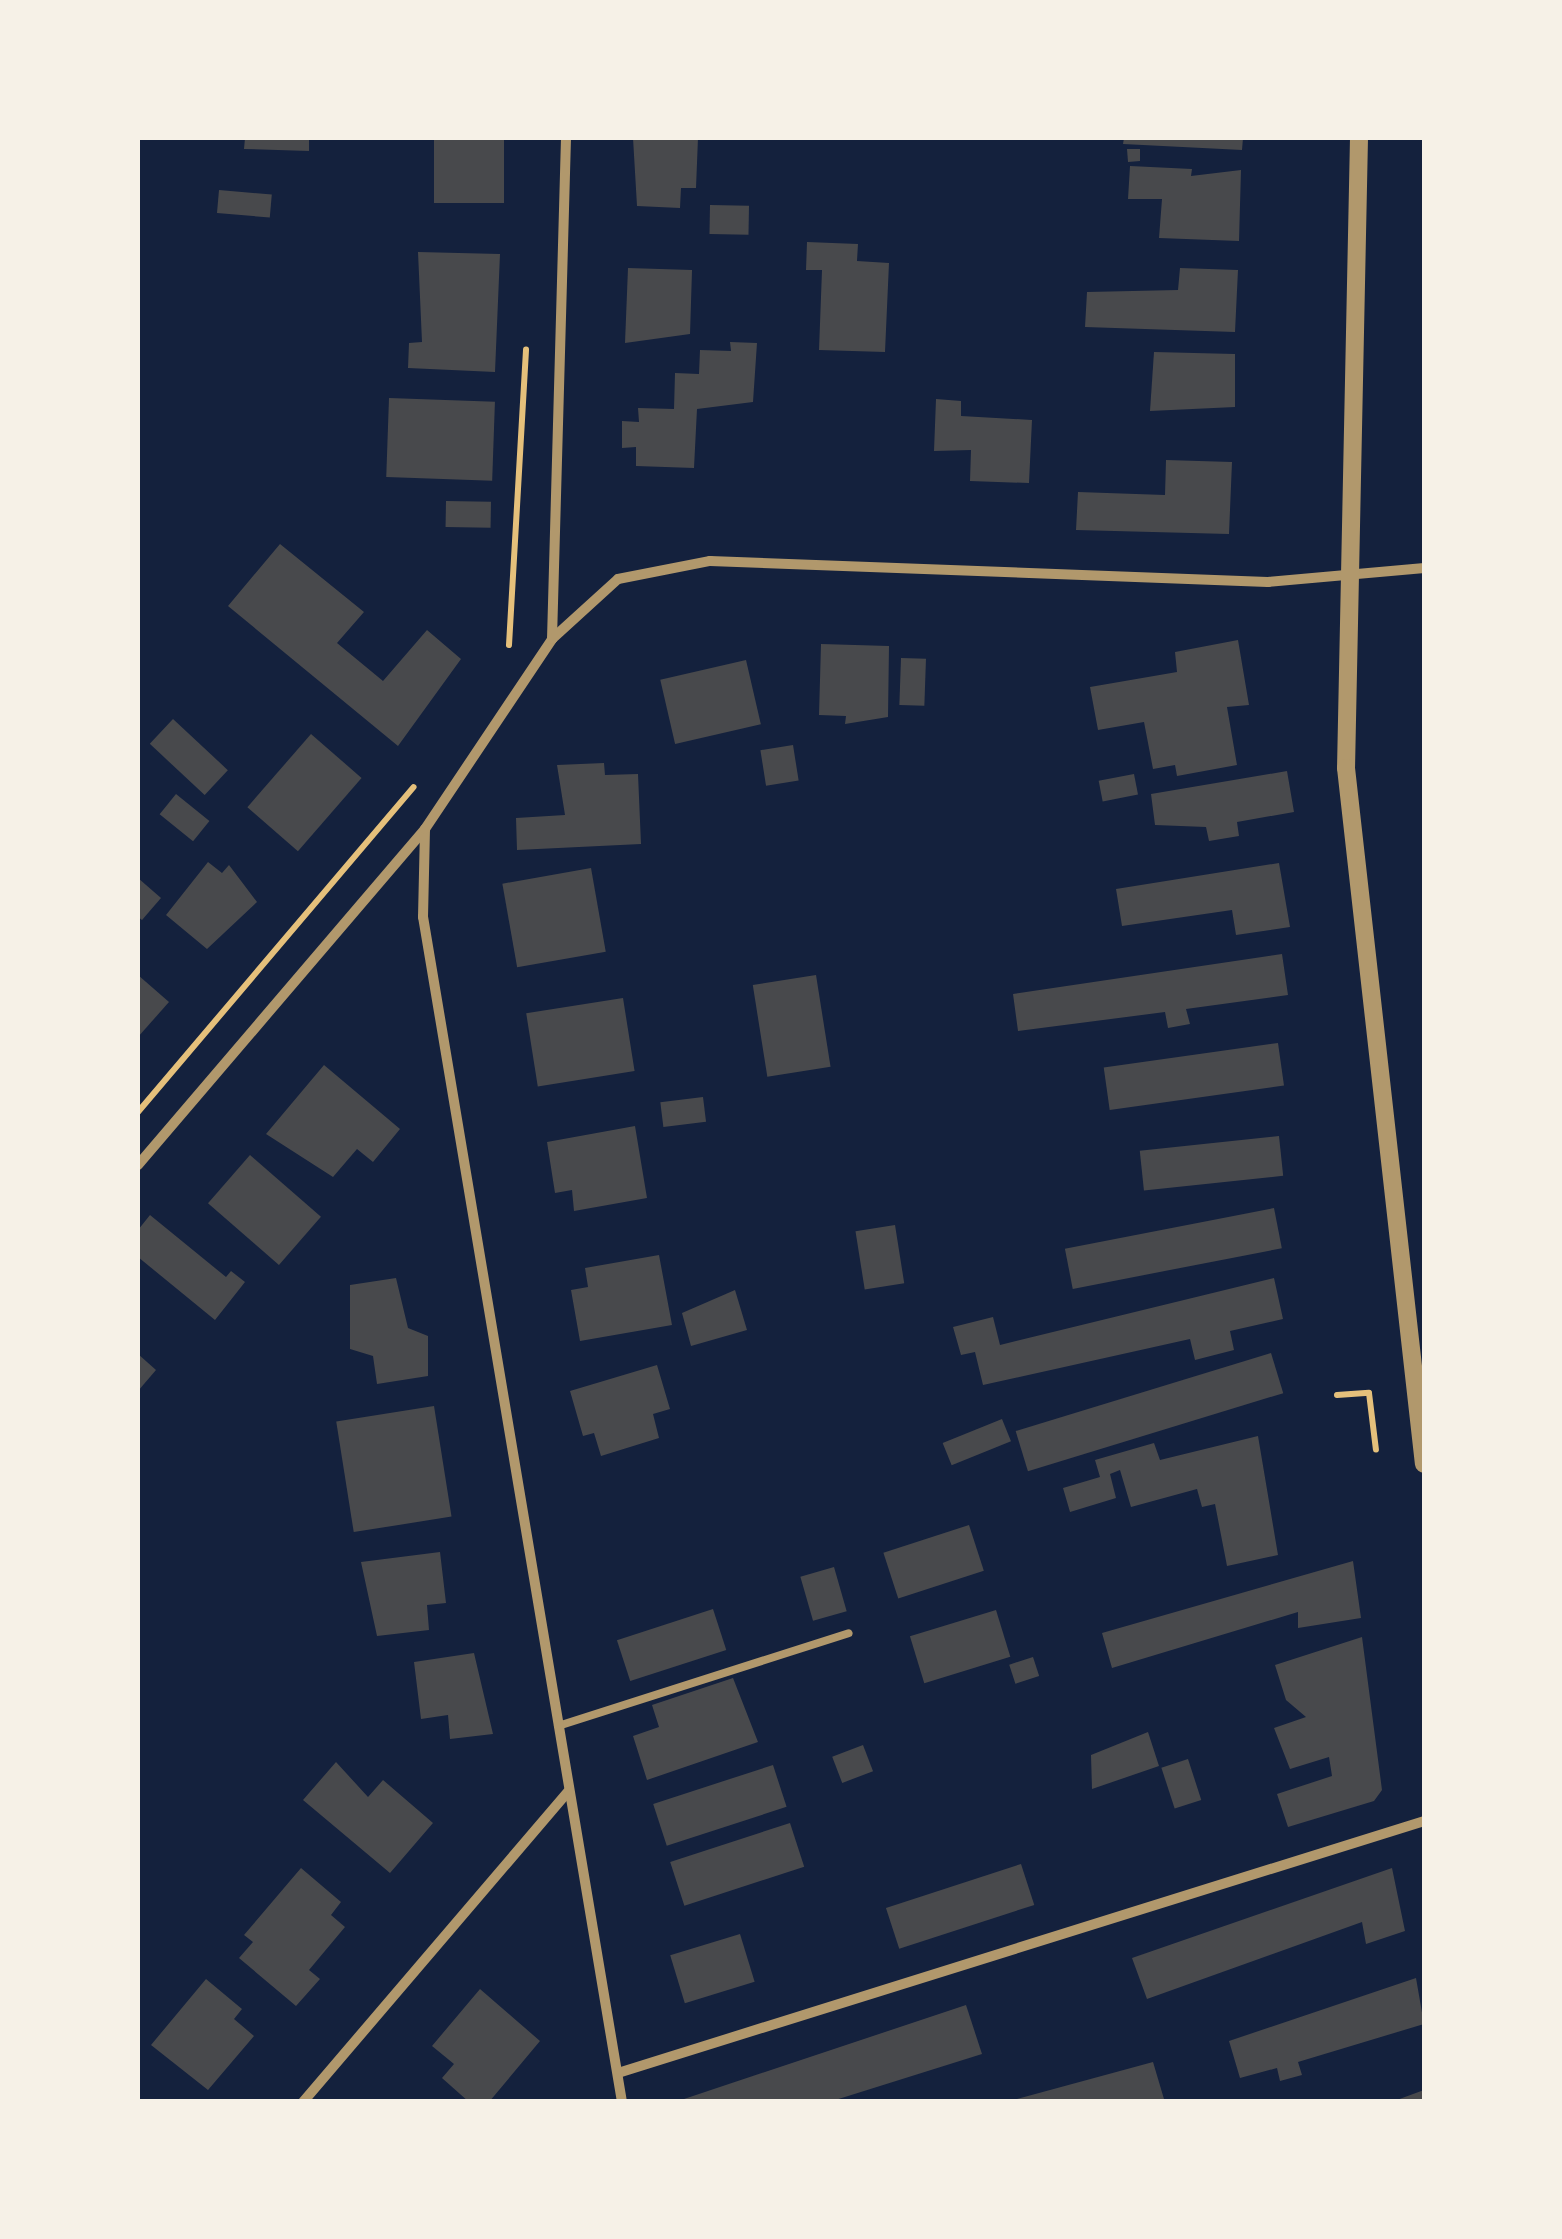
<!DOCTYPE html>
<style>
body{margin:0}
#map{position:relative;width:1562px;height:2239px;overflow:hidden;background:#14213d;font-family:Roboto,sans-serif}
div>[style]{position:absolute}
.building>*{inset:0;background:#48494c;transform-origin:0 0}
.path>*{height:6px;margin:-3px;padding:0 3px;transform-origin:3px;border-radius:3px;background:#e5c07b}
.service>*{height:8px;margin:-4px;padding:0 4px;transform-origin:4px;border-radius:4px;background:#b1986c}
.minor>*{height:10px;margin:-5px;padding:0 5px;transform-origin:5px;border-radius:5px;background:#b1986c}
.tertiary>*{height:18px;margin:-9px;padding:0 9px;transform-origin:9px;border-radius:9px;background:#b1986c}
span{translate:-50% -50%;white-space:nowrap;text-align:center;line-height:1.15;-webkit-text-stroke:9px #f6f1e7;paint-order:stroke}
.frame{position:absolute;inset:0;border:140px solid #f6f1e7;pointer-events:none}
</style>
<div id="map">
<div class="building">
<i style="clip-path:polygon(245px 138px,309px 138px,309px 151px,244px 149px)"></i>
<i style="left:434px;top:138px;width:70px;height:65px"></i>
<i style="clip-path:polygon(633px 138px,698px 138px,696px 188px,681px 188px,680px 208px,637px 206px)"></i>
<i style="clip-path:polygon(1124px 138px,1243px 138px,1242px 150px,1123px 144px)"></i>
<i style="clip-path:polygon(1127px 149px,1140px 149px,1140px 161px,1128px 162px)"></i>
<i style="clip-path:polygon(1130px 166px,1192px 169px,1191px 176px,1241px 170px,1239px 241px,1159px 238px,1162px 199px,1128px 199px)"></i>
<i style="left:219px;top:190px;width:53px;height:23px;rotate:5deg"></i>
<i style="left:710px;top:205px;width:39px;height:29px;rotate:1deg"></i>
<i style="clip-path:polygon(807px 242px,858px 244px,857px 261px,889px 263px,885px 352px,819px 350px,822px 270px,806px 270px)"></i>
<i style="clip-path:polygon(418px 252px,500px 254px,495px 372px,408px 368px,409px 343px,422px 342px)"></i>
<i style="clip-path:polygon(628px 268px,692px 270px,690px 334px,625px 343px)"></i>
<i style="clip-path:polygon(1180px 268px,1238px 270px,1235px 332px,1085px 327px,1087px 292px,1178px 290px)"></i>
<i style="clip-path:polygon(730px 342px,757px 343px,753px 402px,697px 409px,694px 468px,636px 466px,636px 447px,622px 448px,622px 421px,639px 422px,638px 408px,674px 409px,675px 373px,699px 374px,700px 350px,731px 351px)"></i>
<i style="clip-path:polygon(1154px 352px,1235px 354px,1235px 407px,1150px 411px)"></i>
<i style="left:389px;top:398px;width:106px;height:79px;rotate:2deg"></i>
<i style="clip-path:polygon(936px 399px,961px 401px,961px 416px,1032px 420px,1029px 483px,970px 481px,971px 450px,934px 451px)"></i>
<i style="clip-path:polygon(1166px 460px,1232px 462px,1229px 534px,1076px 530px,1078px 492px,1165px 495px)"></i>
<i style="left:446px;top:501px;width:45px;height:26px;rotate:1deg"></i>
<i style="clip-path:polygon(280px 544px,364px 612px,337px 643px,383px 681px,427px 630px,461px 659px,398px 746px,228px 606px)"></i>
<i style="clip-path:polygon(1238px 640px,1249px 705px,1227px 707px,1237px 765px,1177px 776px,1175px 765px,1153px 769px,1144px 722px,1098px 730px,1090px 687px,1177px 672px,1175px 652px)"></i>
<i style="clip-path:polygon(821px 644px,889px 646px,888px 717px,845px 724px,846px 716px,819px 715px)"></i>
<i style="left:901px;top:658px;width:25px;height:47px;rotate:2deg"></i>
<i style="left:746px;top:660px;width:66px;height:88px;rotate:77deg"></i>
<i style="left:173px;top:719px;width:75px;height:34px;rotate:43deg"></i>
<i style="left:311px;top:734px;width:67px;height:97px;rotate:41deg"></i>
<i style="left:793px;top:745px;width:36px;height:33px;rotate:81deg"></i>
<i style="clip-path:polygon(604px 763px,605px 775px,638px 774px,641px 844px,517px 850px,516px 818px,565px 815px,557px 765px)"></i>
<i style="clip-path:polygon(1287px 771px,1294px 812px,1237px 822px,1239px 836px,1209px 841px,1206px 827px,1155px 825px,1151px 794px)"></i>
<i style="left:1134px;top:774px;width:21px;height:36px;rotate:79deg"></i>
<i style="left:176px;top:794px;width:43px;height:26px;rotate:39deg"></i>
<i style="clip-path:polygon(208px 862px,222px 873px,229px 865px,257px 902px,207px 949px,166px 915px)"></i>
<i style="clip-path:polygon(1279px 863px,1290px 927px,1236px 935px,1232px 910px,1122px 926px,1116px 889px)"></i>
<i style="left:591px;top:868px;width:85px;height:90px;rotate:80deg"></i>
<i style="clip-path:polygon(138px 878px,161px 898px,142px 920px,138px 917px)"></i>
<i style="clip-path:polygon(1282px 954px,1288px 995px,1186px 1009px,1190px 1024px,1168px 1028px,1165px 1012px,1018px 1031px,1013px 994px)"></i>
<i style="clip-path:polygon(138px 975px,169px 1002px,138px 1037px)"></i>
<i style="left:816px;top:975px;width:93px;height:64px;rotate:81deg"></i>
<i style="left:623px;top:998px;width:74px;height:98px;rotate:81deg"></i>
<i style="left:1278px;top:1043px;width:43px;height:176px;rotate:82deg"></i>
<i style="clip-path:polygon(324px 1065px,400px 1129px,373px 1162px,357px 1149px,333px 1177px,266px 1134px)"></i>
<i style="left:703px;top:1097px;width:25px;height:43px;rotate:83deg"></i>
<i style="clip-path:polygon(635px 1126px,647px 1198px,574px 1211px,572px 1190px,555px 1193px,547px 1142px)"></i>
<i style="left:1279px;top:1136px;width:40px;height:140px;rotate:84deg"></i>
<i style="left:250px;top:1155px;width:94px;height:64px;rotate:41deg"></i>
<i style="left:1274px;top:1208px;width:41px;height:213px;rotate:79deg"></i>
<i style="clip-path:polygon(150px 1215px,226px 1277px,231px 1271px,245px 1282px,215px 1320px,138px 1257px,138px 1230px)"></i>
<i style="left:895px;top:1225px;width:59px;height:40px;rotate:81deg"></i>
<i style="clip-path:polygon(659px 1255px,672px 1325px,580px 1341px,571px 1290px,588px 1287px,585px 1268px)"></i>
<i style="clip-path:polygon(396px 1278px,408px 1328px,428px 1336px,428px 1376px,377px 1384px,373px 1356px,350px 1349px,350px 1285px)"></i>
<i style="clip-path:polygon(1274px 1278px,1283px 1319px,1230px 1331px,1234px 1350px,1195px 1360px,1190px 1339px,983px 1385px,975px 1352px,961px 1355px,953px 1327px,993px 1317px,1000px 1345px)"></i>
<i style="clip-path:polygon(735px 1290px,747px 1330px,691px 1346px,682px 1313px)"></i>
<i style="left:1271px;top:1353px;width:42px;height:267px;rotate:73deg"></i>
<i style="clip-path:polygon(138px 1354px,156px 1370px,138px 1391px)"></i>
<i style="clip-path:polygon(657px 1365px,670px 1409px,653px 1414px,659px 1438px,601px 1456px,594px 1433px,583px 1436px,570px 1391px)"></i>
<i style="left:434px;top:1406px;width:112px;height:99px;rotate:81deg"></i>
<i style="left:1002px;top:1419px;width:24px;height:64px;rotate:68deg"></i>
<i style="clip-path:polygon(1258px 1436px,1278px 1555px,1227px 1566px,1215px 1504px,1202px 1507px,1197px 1489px,1131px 1507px,1120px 1470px,1110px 1474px,1116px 1498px,1070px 1512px,1063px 1488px,1100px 1477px,1095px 1460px,1154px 1443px,1160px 1460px)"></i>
<i style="left:969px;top:1525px;width:48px;height:90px;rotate:72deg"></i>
<i style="clip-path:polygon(440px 1552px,446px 1603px,427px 1605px,429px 1630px,377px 1636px,361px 1562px)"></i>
<i style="clip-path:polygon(1353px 1561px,1361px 1618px,1298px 1628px,1298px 1612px,1112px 1668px,1102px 1633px)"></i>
<i style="left:834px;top:1567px;width:46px;height:35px;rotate:74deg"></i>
<i style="left:713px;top:1609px;width:43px;height:101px;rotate:72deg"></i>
<i style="left:996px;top:1610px;width:49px;height:90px;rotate:73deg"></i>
<i style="clip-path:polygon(1362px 1637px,1382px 1790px,1374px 1801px,1288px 1827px,1277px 1794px,1332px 1776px,1329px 1757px,1290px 1769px,1274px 1728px,1306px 1717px,1286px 1700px,1275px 1665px)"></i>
<i style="clip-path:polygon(474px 1653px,493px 1734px,450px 1739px,448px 1715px,421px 1719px,414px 1662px)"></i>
<i style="left:1033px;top:1657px;width:20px;height:25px;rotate:72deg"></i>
<i style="clip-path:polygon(733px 1678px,758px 1742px,647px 1780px,633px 1736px,659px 1727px,652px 1705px)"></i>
<i style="clip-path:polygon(1148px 1732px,1159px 1766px,1092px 1789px,1091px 1755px)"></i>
<i style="left:863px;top:1745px;width:28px;height:33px;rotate:69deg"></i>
<i style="left:1188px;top:1759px;width:43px;height:28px;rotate:72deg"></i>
<i style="clip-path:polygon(336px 1762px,368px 1797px,383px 1780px,433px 1823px,390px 1873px,303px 1800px)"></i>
<i style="left:773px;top:1765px;width:44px;height:126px;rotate:72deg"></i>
<i style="left:790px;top:1823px;width:46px;height:126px;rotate:72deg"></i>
<i style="left:1021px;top:1864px;width:43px;height:142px;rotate:72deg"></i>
<i style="clip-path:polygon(301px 1868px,341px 1902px,331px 1915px,345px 1927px,309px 1970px,320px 1979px,296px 2006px,239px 1958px,253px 1942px,244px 1935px)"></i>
<i style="clip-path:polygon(1392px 1868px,1405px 1931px,1366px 1944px,1362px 1922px,1147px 1999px,1132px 1958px)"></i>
<i style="left:740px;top:1934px;width:50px;height:73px;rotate:73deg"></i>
<i style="clip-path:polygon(1416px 1978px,1424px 2024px,1298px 2062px,1302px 2075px,1280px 2081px,1277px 2068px,1240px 2078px,1229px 2041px)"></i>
<i style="clip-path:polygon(206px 1979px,242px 2009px,234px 2019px,254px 2036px,208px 2090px,151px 2045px)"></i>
<i style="clip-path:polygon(480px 1989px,540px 2041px,489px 2102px,469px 2102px,442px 2078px,454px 2064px,432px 2046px)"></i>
<i style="clip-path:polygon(966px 2005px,982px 2054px,829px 2102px,675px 2102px)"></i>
<i style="clip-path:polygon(1153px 2062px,1164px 2099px,1155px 2102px,1006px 2102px)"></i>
<i style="clip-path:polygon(1424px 2090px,1424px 2102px,1394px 2102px,1394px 2101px)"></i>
</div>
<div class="path">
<i style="left:509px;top:645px;width:296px;rotate:-86.7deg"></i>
<i style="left:138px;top:1112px;width:426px;rotate:-49.7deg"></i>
<i style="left:1337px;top:1395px;width:32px;rotate:-4deg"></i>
<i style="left:1369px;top:1393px;width:57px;rotate:83deg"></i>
</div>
<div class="service">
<i style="left:558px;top:1726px;width:305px;rotate:-17.7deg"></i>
</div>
<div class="minor">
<i style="left:552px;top:639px;width:501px;rotate:-88.4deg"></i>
<i style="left:138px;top:1165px;width:442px;rotate:-49.5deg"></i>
<i style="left:618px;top:2073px;width:844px;rotate:-17.36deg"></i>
<i style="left:303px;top:2102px;width:408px;rotate:-49.5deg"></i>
<i style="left:622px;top:2102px;width:1202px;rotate:-99.53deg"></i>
<i style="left:423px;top:917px;width:88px;rotate:-88.7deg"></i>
<i style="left:425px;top:829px;width:229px;rotate:-56.2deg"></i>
<i style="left:552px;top:639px;width:89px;rotate:-42.3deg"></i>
<i style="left:618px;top:579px;width:94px;rotate:-11.1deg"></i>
<i style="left:710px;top:561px;width:558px;rotate:2.16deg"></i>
<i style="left:1268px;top:582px;width:157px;rotate:-5.1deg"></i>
</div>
<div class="tertiary">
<i style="left:1359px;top:138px;width:630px;rotate:91.18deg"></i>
<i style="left:1346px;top:768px;width:700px;rotate:83.61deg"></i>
</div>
<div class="frame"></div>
</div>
